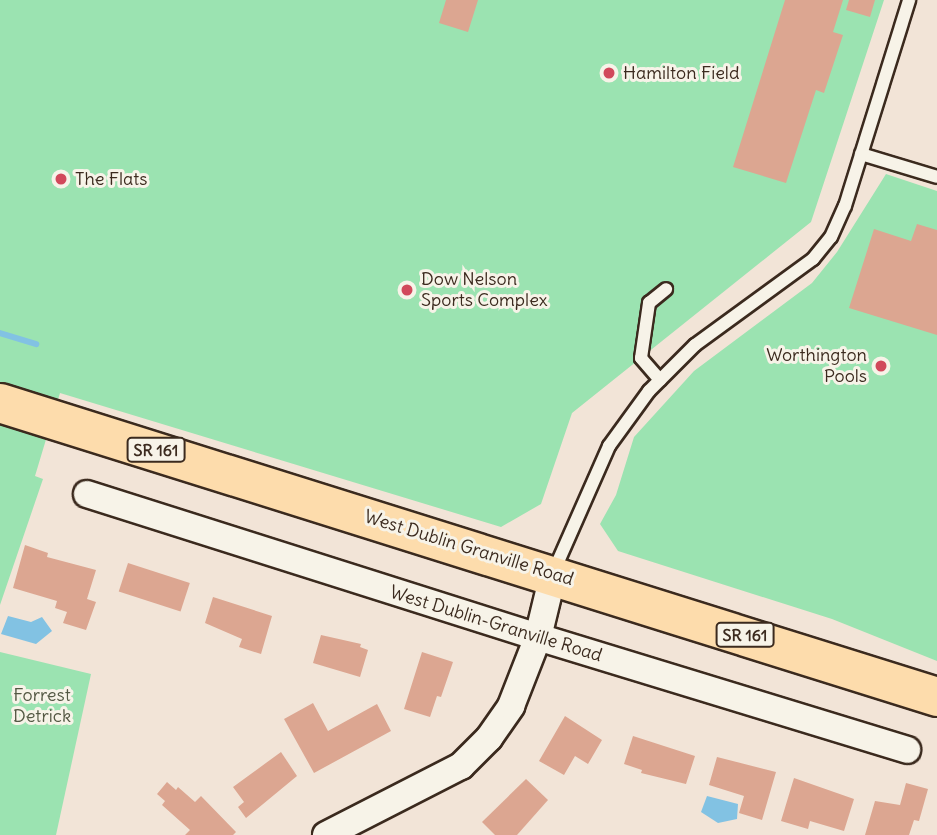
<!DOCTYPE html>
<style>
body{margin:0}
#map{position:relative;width:937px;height:835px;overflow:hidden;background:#f2e4d7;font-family:Delius,sans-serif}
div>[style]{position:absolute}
.green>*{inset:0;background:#9be3b1}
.water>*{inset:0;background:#82c2e3}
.stream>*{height:6px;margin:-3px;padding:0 3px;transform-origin:3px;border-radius:3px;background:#82c2e3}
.building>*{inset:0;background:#dca691;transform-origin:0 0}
.roads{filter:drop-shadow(2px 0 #3b2a1e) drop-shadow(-2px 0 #3b2a1e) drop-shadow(0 2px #3b2a1e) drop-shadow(0 -2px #3b2a1e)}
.lane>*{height:12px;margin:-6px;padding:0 6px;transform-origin:6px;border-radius:6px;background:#f7f3e8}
.street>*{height:26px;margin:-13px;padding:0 13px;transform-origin:13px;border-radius:13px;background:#f7f3e8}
.primary>*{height:38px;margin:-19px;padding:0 19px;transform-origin:19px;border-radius:19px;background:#fddcac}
.dots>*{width:19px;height:19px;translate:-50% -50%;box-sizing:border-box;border:4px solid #f7f3e8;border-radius:50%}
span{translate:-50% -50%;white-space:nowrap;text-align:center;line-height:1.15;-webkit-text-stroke:6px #f7f3e8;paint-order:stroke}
.shield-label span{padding:2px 5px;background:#f7f3e8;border:2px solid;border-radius:5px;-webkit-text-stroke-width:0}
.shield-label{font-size:16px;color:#3b2a1e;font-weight:700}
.poi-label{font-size:18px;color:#3b2a1e}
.left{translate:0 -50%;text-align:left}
.right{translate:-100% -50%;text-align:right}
.street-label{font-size:18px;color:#3b2a1e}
.park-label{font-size:18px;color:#535843}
</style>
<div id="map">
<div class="green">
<i style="clip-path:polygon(0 0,884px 0,811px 222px,572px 413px,541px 504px,501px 527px,60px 393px,35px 476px,43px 479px,0 605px)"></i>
<i style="clip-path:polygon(886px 174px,937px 191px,937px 661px,832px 619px,618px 551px,600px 524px,616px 495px,634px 437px,694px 371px,812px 283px,837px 252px)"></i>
<i style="clip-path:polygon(0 652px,91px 674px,56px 835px,0 835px)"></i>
</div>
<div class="water">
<i style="clip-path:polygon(8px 616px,31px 622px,42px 617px,52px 631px,36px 644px,1px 634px)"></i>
<i style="clip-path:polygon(707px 796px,738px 804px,737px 819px,718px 823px,701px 812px)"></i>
</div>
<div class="stream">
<i style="left:0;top:333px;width:38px;rotate:17deg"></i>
</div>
<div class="building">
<i style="clip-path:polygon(446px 0,478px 0,468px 32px,439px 23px)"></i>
<i style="clip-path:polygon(785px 0,843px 0,833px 32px,843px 35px,824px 93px,816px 90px,786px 183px,733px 167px)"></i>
<i style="clip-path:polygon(849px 0,875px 0,870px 17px,846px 10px)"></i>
<i style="clip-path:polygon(917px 224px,937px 230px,937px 335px,849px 308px,874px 229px,911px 241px)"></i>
<i style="clip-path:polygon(25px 545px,48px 553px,47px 557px,96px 570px,87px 599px,96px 602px,86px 630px,63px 623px,67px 612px,55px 608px,57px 601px,13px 588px)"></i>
<i style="left:128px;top:563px;width:65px;height:30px;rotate:18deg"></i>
<i style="clip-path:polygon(213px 597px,272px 616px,261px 654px,239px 647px,242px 639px,205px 623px)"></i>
<i style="clip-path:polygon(321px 635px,361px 644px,360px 647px,368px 650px,360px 677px,313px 663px)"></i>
<i style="clip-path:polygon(422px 652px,453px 662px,441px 697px,437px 696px,430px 717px,404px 709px)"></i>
<i style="clip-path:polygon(313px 703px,328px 731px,377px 704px,391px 731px,314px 773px,284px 719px)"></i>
<i style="clip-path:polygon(565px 716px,602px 740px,588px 764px,575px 756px,564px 775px,539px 761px)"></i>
<i style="clip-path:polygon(633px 736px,695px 756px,686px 784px,641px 773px,642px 770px,624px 764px)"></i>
<i style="clip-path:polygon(281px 752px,297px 776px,246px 818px,238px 807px,244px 802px,233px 787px)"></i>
<i style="clip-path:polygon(717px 757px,776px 772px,762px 820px,739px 813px,744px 796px,709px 785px)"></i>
<i style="clip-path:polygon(794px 778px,854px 799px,844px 831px,810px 821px,808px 829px,781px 821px)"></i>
<i style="clip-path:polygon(526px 779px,548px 800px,517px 835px,495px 835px,482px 822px)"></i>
<i style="clip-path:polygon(167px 782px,176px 790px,178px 787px,195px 802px,201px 796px,236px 832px,233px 835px,185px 835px,190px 830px,162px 805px,165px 801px,157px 794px)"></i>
<i style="clip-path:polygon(906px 783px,928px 789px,919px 821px,914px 820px,909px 835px,865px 835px,875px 801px,900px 805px)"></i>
</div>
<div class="roads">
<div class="lane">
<i style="left:861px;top:154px;width:79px;rotate:16.8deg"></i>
<i style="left:660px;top:380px;width:29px;rotate:-131deg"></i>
<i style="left:641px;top:358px;width:56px;rotate:-81.7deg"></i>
<i style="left:649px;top:303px;width:22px;rotate:-39deg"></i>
<i style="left:553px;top:573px;width:139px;rotate:-66.2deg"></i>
<i style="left:609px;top:446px;width:68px;rotate:-54deg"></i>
<i style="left:649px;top:391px;width:65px;rotate:-45deg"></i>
<i style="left:695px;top:345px;width:146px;rotate:-36.1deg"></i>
<i style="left:813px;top:259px;width:28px;rotate:-51deg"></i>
<i style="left:831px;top:237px;width:34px;rotate:-66deg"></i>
<i style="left:845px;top:206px;width:216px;rotate:-72.7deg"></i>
</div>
<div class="street">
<i style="left:87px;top:494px;width:473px;rotate:17.6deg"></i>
<i style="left:538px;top:637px;width:386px;rotate:17deg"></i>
<i style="left:326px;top:835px;width:152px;rotate:-27.1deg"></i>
<i style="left:461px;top:766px;width:40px;rotate:-45deg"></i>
<i style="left:489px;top:738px;width:39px;rotate:-55deg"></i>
<i style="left:511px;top:706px;width:74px;rotate:-68.6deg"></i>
<i style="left:538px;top:637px;width:64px;rotate:-76.4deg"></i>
</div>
<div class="primary">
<i style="left:0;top:403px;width:982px;rotate:17.42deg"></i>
</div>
</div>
<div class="dots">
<i style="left:609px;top:73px;background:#d1495b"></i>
<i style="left:61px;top:179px;background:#d1495b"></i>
<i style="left:407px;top:290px;background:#d1495b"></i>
<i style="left:881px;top:366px;background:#d1495b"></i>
</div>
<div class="shield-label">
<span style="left:156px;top:450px">SR 161</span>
<span style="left:745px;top:635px">SR 161</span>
</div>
<div class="poi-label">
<span class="left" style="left:623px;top:73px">Hamilton Field</span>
<span class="left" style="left:75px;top:179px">The Flats</span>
<span class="left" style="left:421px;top:290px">Dow Nelson<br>Sports Complex</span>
<span class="right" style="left:867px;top:366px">Worthington<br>Pools</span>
</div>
<div class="street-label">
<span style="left:469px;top:548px;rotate:17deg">West Dublin Granville Road</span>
<span style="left:496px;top:624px;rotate:17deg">West Dublin-Granville Road</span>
</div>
<div class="park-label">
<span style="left:42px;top:706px">Forrest<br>Detrick</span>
</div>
</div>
